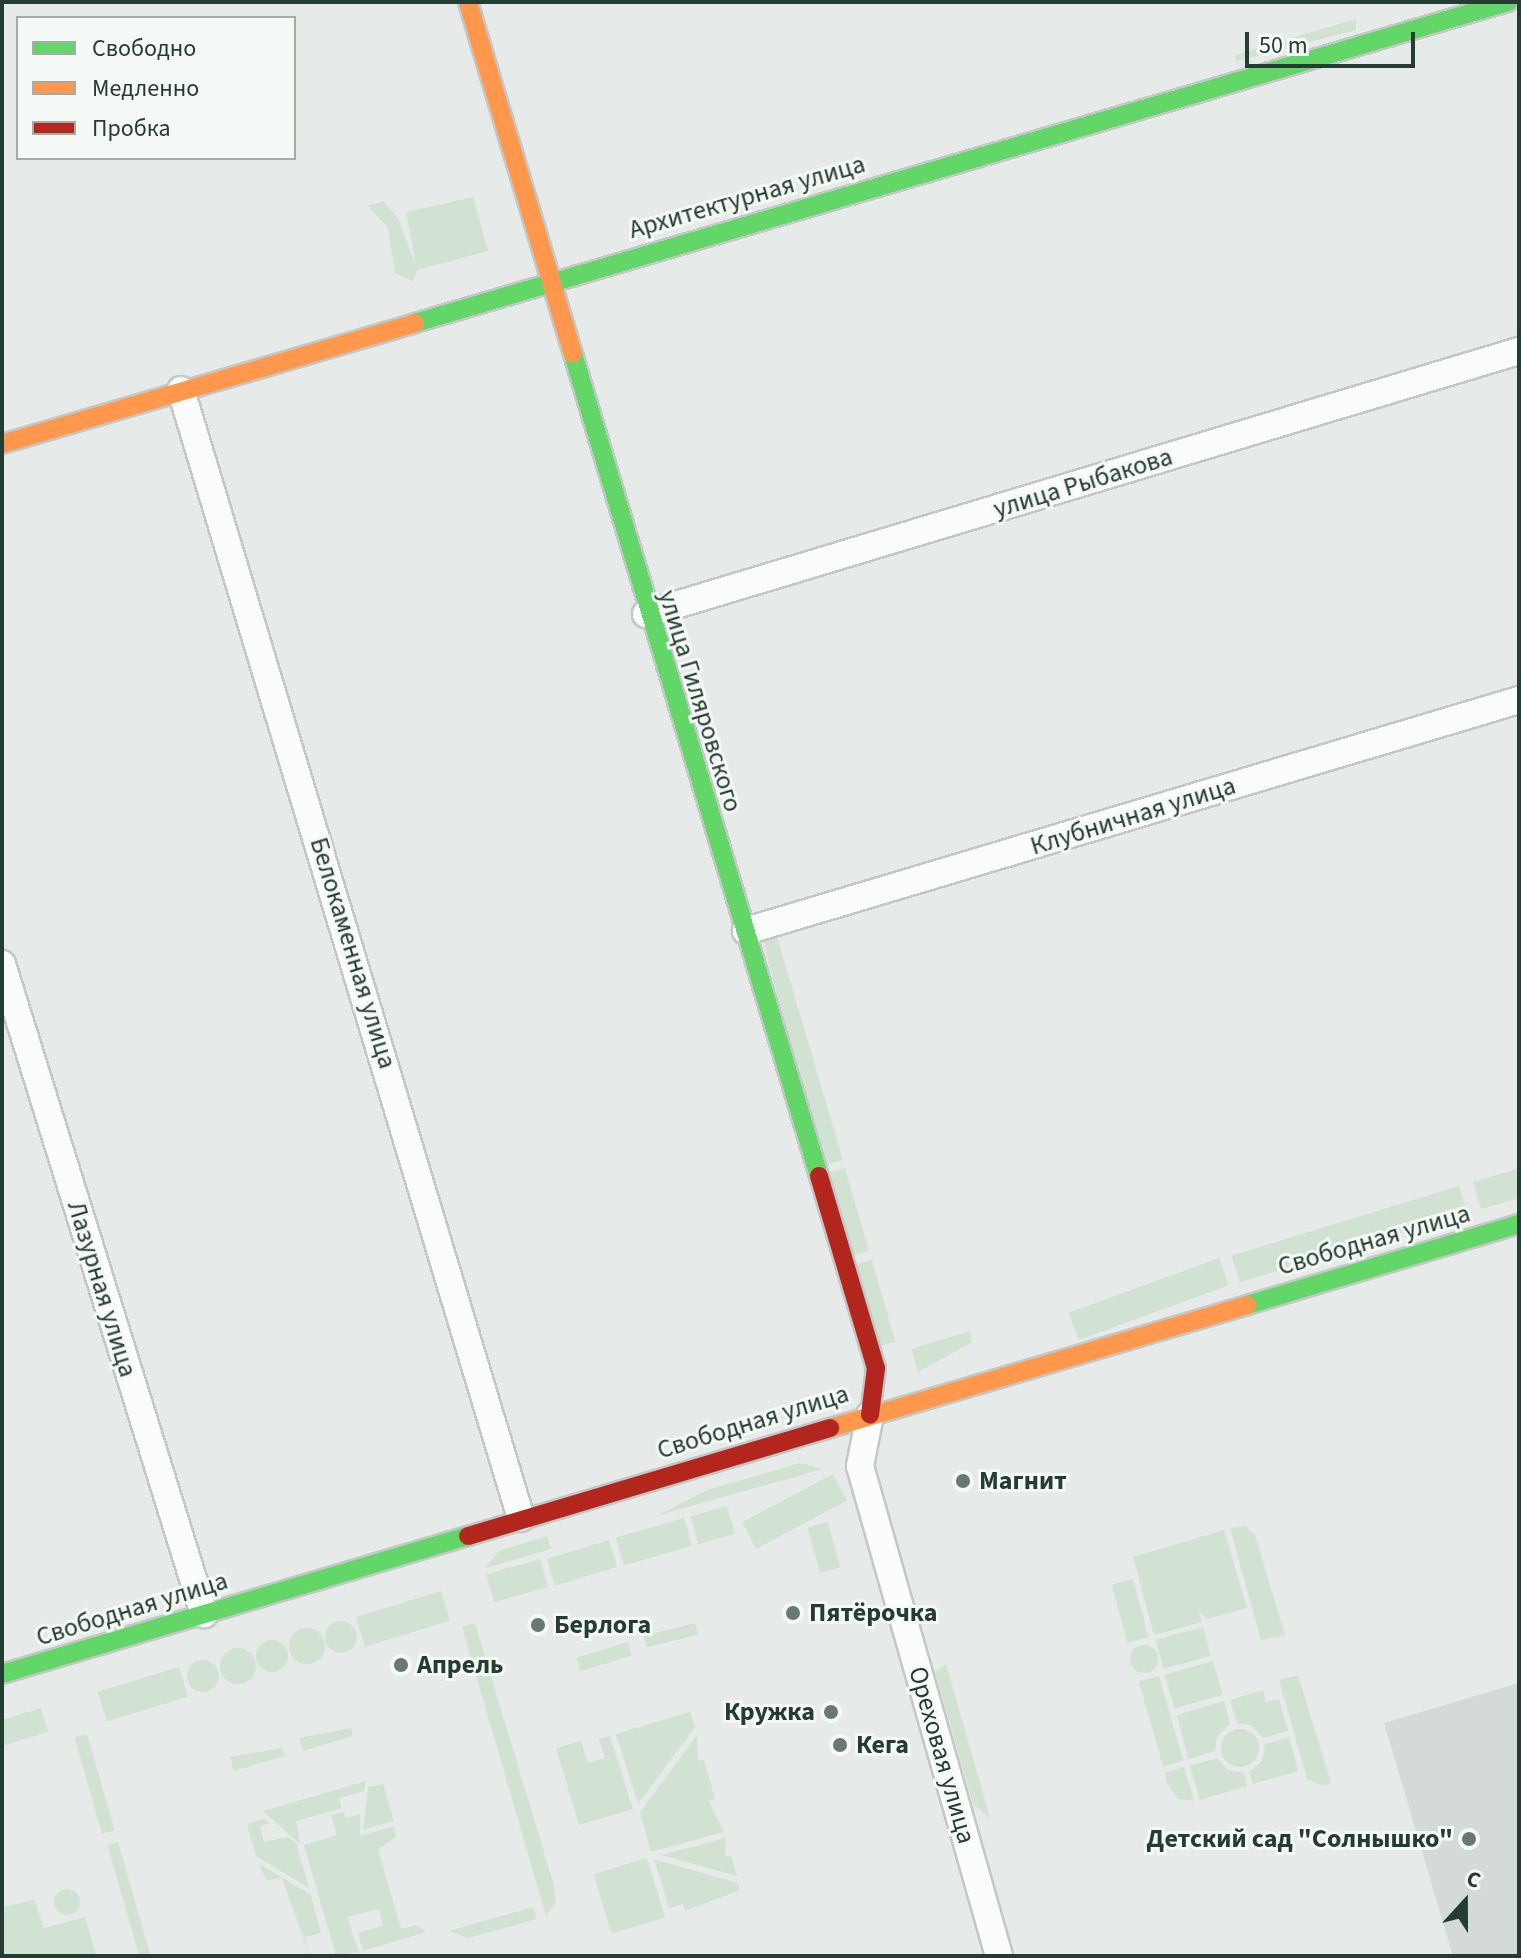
<!DOCTYPE html>
<meta charset="utf-8">
<style>
body{margin:0}
#map{position:relative;width:1521px;height:1958px;overflow:hidden;background:#e6eae8;font-family:"Source Sans 3",sans-serif}
div>[style]{position:absolute}
.built>*{inset:0;background:#d4dbd7}
.green>*{inset:0;background:#d1e2d3;transform-origin:0 0}
.round{border-radius:50%}
.roads{filter:drop-shadow(2px 0 #c3c7c5) drop-shadow(-2px 0 #c3c7c5) drop-shadow(0 2px #c3c7c5) drop-shadow(0 -2px #c3c7c5)}
.street>*{height:26px;margin:-13px;padding:0 13px;transform-origin:13px;border-radius:13px;background:#fbfcfc}
.fast>*{height:18px;margin:-9px;padding:0 9px;transform-origin:9px;border-radius:9px;background:#63d668}
.slow>*{height:18px;margin:-9px;padding:0 9px;transform-origin:9px;border-radius:9px;background:#ff974d}
.jam>*{height:18px;margin:-9px;padding:0 9px;transform-origin:9px;border-radius:9px;background:#b3261e}
.dots>*{width:22px;height:22px;translate:-50% -50%;box-sizing:border-box;border:4px solid #f5f9f6;border-radius:50%}
span{translate:-50% -50%;white-space:nowrap;text-align:center;line-height:1.15;-webkit-text-stroke:6px #f5f9f6;paint-order:stroke}
.street-label{font-size:26px;color:#253c32}
.poi-label{font-size:26px;color:#253c32;font-weight:700}
.left{translate:0 -50%;text-align:left}
.right{translate:-100% -50%;text-align:right}
.frame{position:absolute;inset:0;border:4px solid #253c32;pointer-events:none}
.legend{position:absolute;left:16px;top:16px;width:280px;height:144px;box-sizing:border-box;background:#f5f9f6;border:2px solid #a2ada8;margin:0;padding:10px 14px;list-style:none;font-size:24px;color:#253c32}
.legend li{display:flex;align-items:center;gap:16px;height:40px}
.legend b{width:40px;border:2px solid #a2ada8}
.north{position:absolute;left:1425px;top:1862px;width:80px;height:80px;-webkit-text-stroke:6px #f5f9f6;paint-order:stroke;rotate:21deg;font-size:22px;font-weight:700;line-height:32px;text-align:center;color:#253c32}
.north::after{content:'';display:block;margin:auto;width:28px;height:36px;background:#253c32;clip-path:polygon(50% 0,100% 100%,50% 72%,0 100%)}
.scale{position:absolute;left:1245px;top:32px;width:170px;height:36px;box-sizing:border-box;border:4px solid #253c32;border-top:0;padding-left:10px;font-size:24px;line-height:28px;white-space:nowrap;color:#253c32;-webkit-text-stroke:6px #f5f9f6;paint-order:stroke}
</style>
<div id="map">
<div class="built">
<i style="clip-path:polygon(1519px 1683px,1519px 1956px,1453px 1956px,1384px 1723px)"></i>
</div>
<div class="green">
<i style="clip-path:polygon(1356px 19px,1356px 30px,1236px 61px,1235px 55px)"></i>
<i style="clip-path:polygon(473px 197px,488px 251px,417px 270px,413px 281px,395px 273px,388px 228px,368px 206px,383px 201px,398px 218px,416px 266px,406px 212px)"></i>
<i style="clip-path:polygon(775px 930px,843px 1160px,821px 1166px,763px 940px)"></i>
<i style="left:845px;top:1168px;width:86px;height:22px;rotate:74deg"></i>
<i style="clip-path:polygon(1517px 1169px,1519px 1198px,1481px 1209px,1473px 1182px)"></i>
<i style="left:1459px;top:1186px;width:28px;height:238px;rotate:73deg"></i>
<i style="left:1219px;top:1258px;width:29px;height:160px;rotate:70deg"></i>
<i style="left:872px;top:1260px;width:85px;height:23px;rotate:74deg"></i>
<i style="clip-path:polygon(970px 1331px,972px 1342px,918px 1372px,911px 1349px)"></i>
<i style="clip-path:polygon(800px 1463px,823px 1469px,656px 1516px,707px 1490px)"></i>
<i style="left:833px;top:1474px;width:30px;height:103px;rotate:62deg"></i>
<i style="left:727px;top:1506px;width:29px;height:38px;rotate:74deg"></i>
<i style="left:684px;top:1518px;width:29px;height:71px;rotate:74deg"></i>
<i style="left:828px;top:1522px;width:47px;height:21px;rotate:75deg"></i>
<i style="clip-path:polygon(1245px 1526px,1255px 1535px,1285px 1635px,1261px 1640px,1230px 1528px)"></i>
<i style="clip-path:polygon(1224px 1530px,1247px 1608px,1207px 1619px,1199px 1612px,1202px 1622px,1154px 1635px,1133px 1557px)"></i>
<i style="clip-path:polygon(547px 1536px,551px 1549px,485px 1568px,499px 1551px)"></i>
<i style="left:609px;top:1540px;width:28px;height:65px;rotate:73deg"></i>
<i style="left:540px;top:1559px;width:29px;height:56px;rotate:74deg"></i>
<i style="left:1133px;top:1579px;width:60px;height:22px;rotate:75deg"></i>
<i style="left:441px;top:1591px;width:31px;height:89px;rotate:73deg"></i>
<i class="round" style="left:325px;top:1621px;width:32px;height:32px"></i>
<i style="clip-path:polygon(475px 1623px,553px 1882px,556px 1902px,546px 1916px,462px 1627px)"></i>
<i style="left:695px;top:1623px;width:12px;height:53px;rotate:76deg"></i>
<i style="left:1203px;top:1627px;width:30px;height:49px;rotate:75deg"></i>
<i class="round" style="left:289px;top:1628px;width:36px;height:36px"></i>
<i class="round" style="left:256px;top:1640px;width:32px;height:32px"></i>
<i style="left:628px;top:1642px;width:14px;height:54px;rotate:73deg"></i>
<i class="round" style="left:1130px;top:1645px;width:28px;height:28px"></i>
<i class="round" style="left:220px;top:1648px;width:36px;height:36px"></i>
<i class="round" style="left:187px;top:1660px;width:32px;height:32px"></i>
<i style="left:1213px;top:1661px;width:35px;height:50px;rotate:74deg"></i>
<i style="clip-path:polygon(946px 1664px,990px 1818px,973px 1804px,935px 1672px)"></i>
<i style="left:179px;top:1667px;width:31px;height:85px;rotate:73deg"></i>
<i style="clip-path:polygon(1298px 1675px,1331px 1783px,1323px 1786px,1307px 1779px,1279px 1680px)"></i>
<i style="left:1159px;top:1676px;width:88px;height:21px;rotate:74deg"></i>
<i style="clip-path:polygon(1263px 1690px,1266px 1702px,1279px 1699px,1288px 1731px,1263px 1738px,1251px 1725px,1237px 1723px,1230px 1700px)"></i>
<i style="clip-path:polygon(1224px 1701px,1230px 1724px,1217px 1737px,1215px 1751px,1188px 1759px,1177px 1715px)"></i>
<i style="clip-path:polygon(41px 1708px,48px 1732px,2px 1746px,2px 1720px)"></i>
<i style="clip-path:polygon(690px 1712px,695px 1727px,638px 1804px,616px 1734px)"></i>
<i style="clip-path:polygon(351px 1728px,353px 1736px,303px 1751px,299px 1738px)"></i>
<i class="round" style="left:1221px;top:1729px;width:38px;height:38px"></i>
<i style="left:87px;top:1734px;width:100px;height:13px;rotate:74deg"></i>
<i style="clip-path:polygon(697px 1735px,698px 1761px,704px 1760px,715px 1799px,709px 1801px,724px 1832px,651px 1852px,640px 1812px)"></i>
<i style="clip-path:polygon(610px 1736px,633px 1809px,579px 1825px,556px 1748px,581px 1741px,588px 1763px,605px 1758px,599px 1739px)"></i>
<i style="clip-path:polygon(1289px 1737px,1298px 1771px,1253px 1784px,1249px 1772px,1262px 1761px,1265px 1744px)"></i>
<i style="clip-path:polygon(282px 1748px,285px 1756px,234px 1771px,230px 1757px)"></i>
<i style="clip-path:polygon(1217px 1758px,1228px 1770px,1244px 1773px,1247px 1786px,1200px 1800px,1190px 1766px)"></i>
<i style="clip-path:polygon(1184px 1767px,1194px 1801px,1178px 1799px,1167px 1783px,1165px 1773px)"></i>
<i style="clip-path:polygon(366px 1781px,364px 1791px,339px 1798px,342px 1808px,296px 1821px,300px 1844px,263px 1811px)"></i>
<i style="clip-path:polygon(383px 1784px,394px 1821px,363px 1830px,368px 1787px)"></i>
<i style="clip-path:polygon(343px 1812px,346px 1818px,360px 1814px,360px 1836px,395px 1826px,396px 1837px,378px 1849px,401px 1929px,417px 1925px,426px 1932px,363px 1951px,358px 1933px,383px 1926px,379px 1909px,347px 1917px,359px 1952px,336px 1956px,304px 1845px,337px 1835px,331px 1815px)"></i>
<i style="clip-path:polygon(264px 1819px,270px 1823px,260px 1826px,264px 1842px,288px 1837px,296px 1843px,309px 1888px,256px 1856px,247px 1824px)"></i>
<i style="clip-path:polygon(726px 1838px,725px 1857px,731px 1856px,737px 1876px,661px 1855px)"></i>
<i style="left:118px;top:1842px;width:119px;height:11px;rotate:74deg"></i>
<i style="left:647px;top:1858px;width:62px;height:56px;rotate:73deg"></i>
<i style="clip-path:polygon(654px 1859px,738px 1883px,740px 1890px,685px 1911px,683px 1904px,669px 1908px)"></i>
<i style="clip-path:polygon(258px 1863px,311px 1895px,321px 1933px,305px 1937px,310px 1956px,282px 1878px,267px 1880px)"></i>
<i class="round" style="left:54px;top:1889px;width:26px;height:26px"></i>
<i style="clip-path:polygon(34px 1899px,44px 1928px,85px 1917px,96px 1955px,2px 1956px,2px 1908px)"></i>
<i style="clip-path:polygon(533px 1907px,537px 1919px,468px 1938px,449px 1931px)"></i>
</div>
<div class="roads">
<div class="street">
<i style="left:181px;top:390px;width:1178px;rotate:73.23deg"></i>
<i style="left:646px;top:614px;width:912px;rotate:-16.77deg"></i>
<i style="left:746px;top:931px;width:807px;rotate:-16.64deg"></i>
<i style="left:2px;top:964px;width:681px;rotate:72.74deg"></i>
<i style="left:870px;top:1415px;width:52px;rotate:101.1deg"></i>
<i style="left:860px;top:1466px;width:509px;rotate:74.16deg"></i>
</div>
<div class="fast">
<i style="left:415px;top:323px;width:1139px;rotate:-16.37deg"></i>
<i style="left:573px;top:354px;width:858px;rotate:73.34deg"></i>
<i style="left:1247px;top:1305px;width:284px;rotate:-16.6deg"></i>
<i style="left:2px;top:1674px;width:486px;rotate:-16.5deg"></i>
</div>
<div class="slow">
<i style="left:468px;top:2px;width:367px;rotate:73.4deg"></i>
<i style="left:2px;top:444px;width:430px;rotate:-16.3deg"></i>
<i style="left:830px;top:1428px;width:435px;rotate:-16.4deg"></i>
</div>
<div class="jam">
<i style="left:819px;top:1176px;width:200px;rotate:73.5deg"></i>
<i style="left:876px;top:1368px;width:47px;rotate:97.3deg"></i>
<i style="left:468px;top:1536px;width:378px;rotate:-16.6deg"></i>
</div>
</div>
<div class="dots">
<i style="left:963px;top:1481px;background:#697972"></i>
<i style="left:793px;top:1613px;background:#697972"></i>
<i style="left:538px;top:1625px;background:#697972"></i>
<i style="left:401px;top:1665px;background:#697972"></i>
<i style="left:831px;top:1712px;background:#697972"></i>
<i style="left:840px;top:1745px;background:#697972"></i>
<i style="left:1469px;top:1839px;background:#697972"></i>
</div>
<div class="street-label">
<span style="left:747px;top:197px;rotate:-16deg">Архитектурная улица</span>
<span style="left:1083px;top:483px;rotate:-17deg">улица Рыбакова</span>
<span style="left:700px;top:701px;rotate:73deg">улица Гиляровского</span>
<span style="left:1133px;top:816px;rotate:-17deg">Клубничная улица</span>
<span style="left:353px;top:953px;rotate:73deg">Белокаменная улица</span>
<span style="left:1374px;top:1240px;rotate:-16deg">Свободная улица</span>
<span style="left:102px;top:1289px;rotate:73deg">Лазурная улица</span>
<span style="left:753px;top:1422px;rotate:-17deg">Свободная улица</span>
<span style="left:132px;top:1609px;rotate:-17deg">Свободная улица</span>
<span style="left:942px;top:1755px;rotate:74deg">Ореховая улица</span>
</div>
<div class="poi-label">
<span class="left" style="left:979px;top:1481px">Магнит</span>
<span class="left" style="left:809px;top:1613px">Пятёрочка</span>
<span class="left" style="left:554px;top:1625px">Берлога</span>
<span class="left" style="left:417px;top:1665px">Апрель</span>
<span class="right" style="left:815px;top:1712px">Кружка</span>
<span class="left" style="left:856px;top:1745px">Кега</span>
<span class="right" style="left:1453px;top:1839px">Детский сад "Солнышко"</span>
</div>
<div class="frame"></div>
<ul class="legend">
<li><b style="height:10px;background:#63d668"></b>Свободно</li>
<li><b style="height:10px;background:#ff974d"></b>Медленно</li>
<li><b style="height:10px;background:#b3261e"></b>Пробка</li>
</ul>
<div class="north">С</div>
<div class="scale">50 m</div>
</div>
